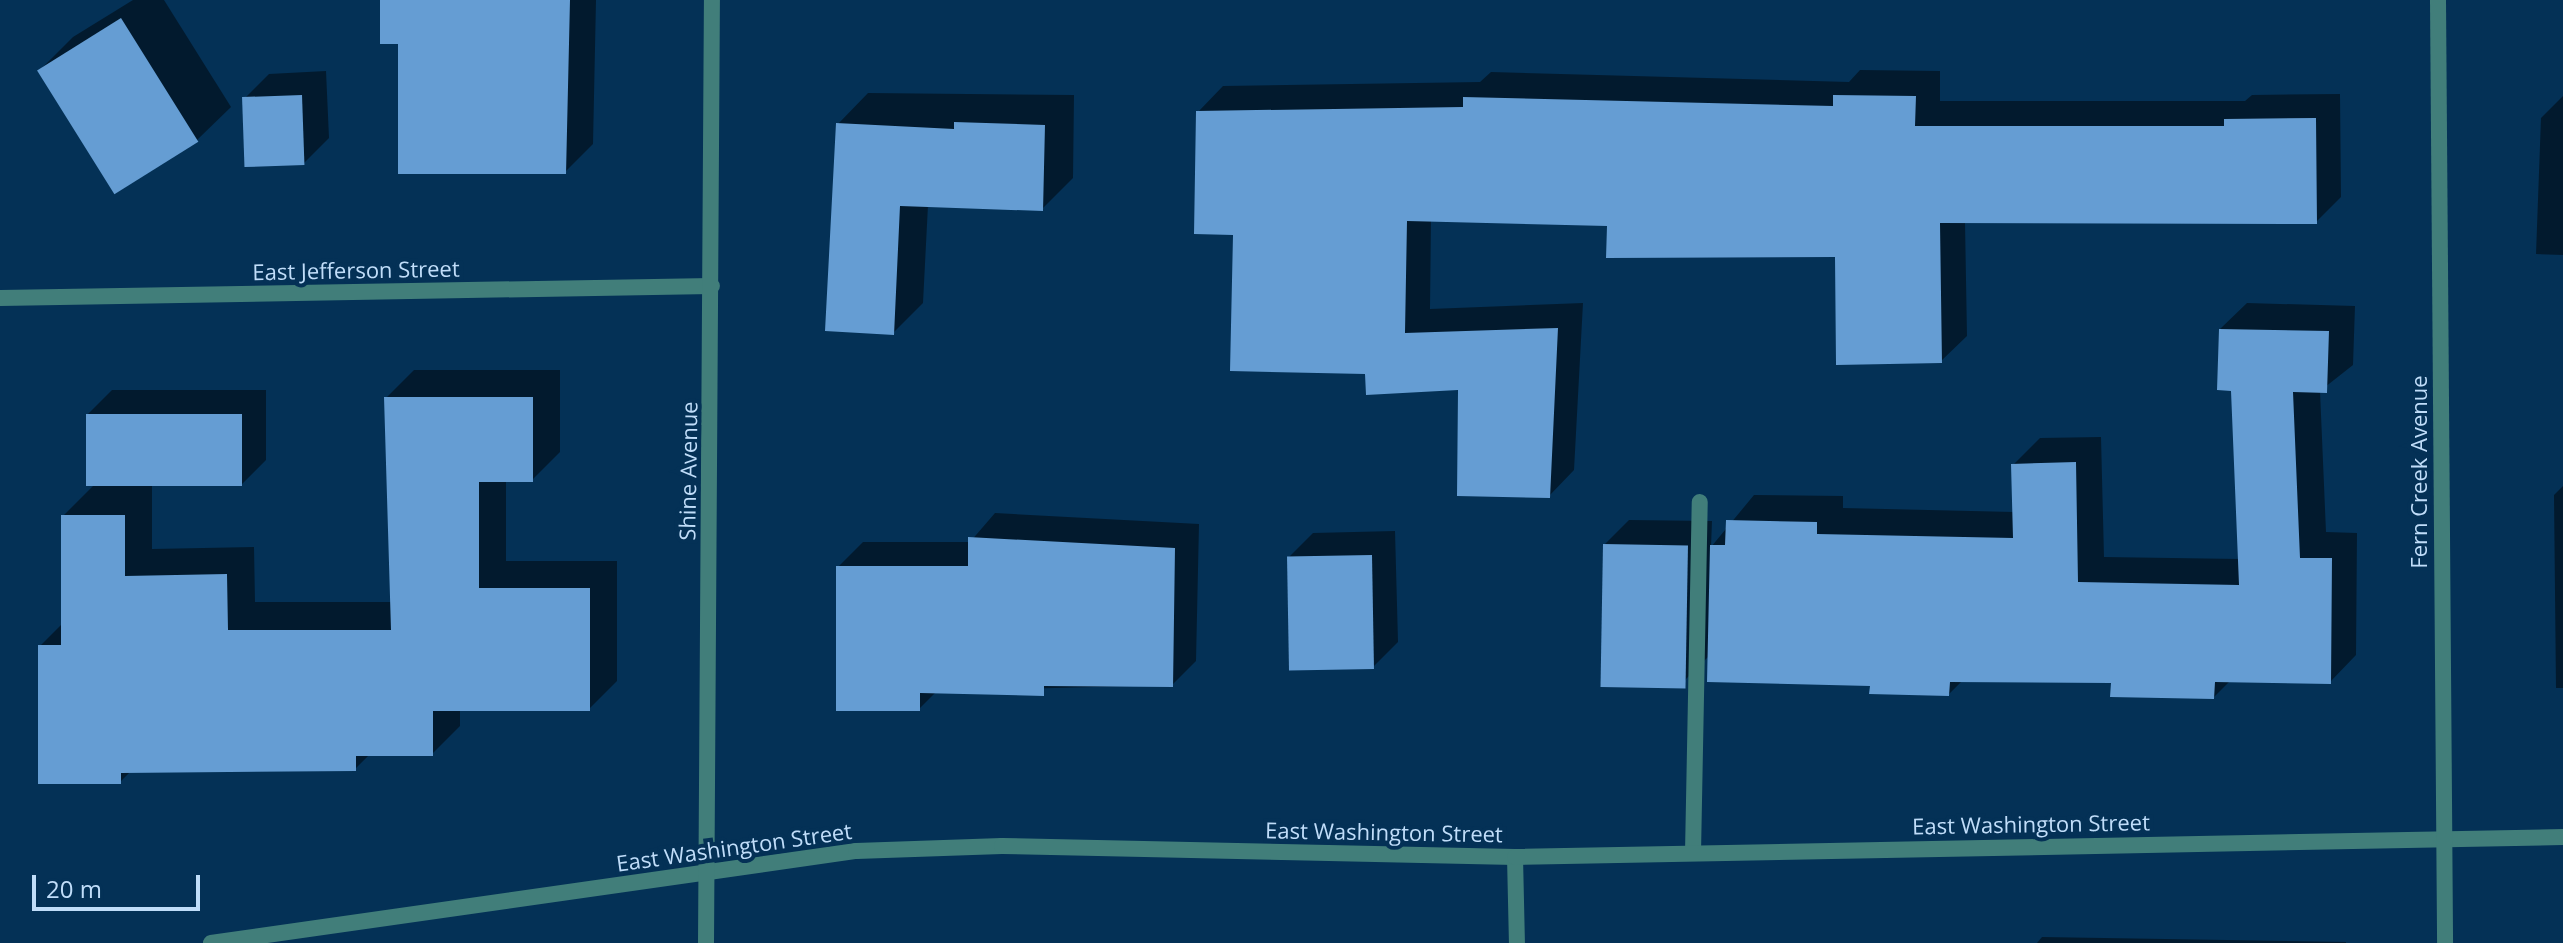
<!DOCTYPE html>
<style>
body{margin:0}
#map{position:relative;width:2563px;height:943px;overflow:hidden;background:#043156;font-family:"Open Sans",sans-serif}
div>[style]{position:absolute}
.shadow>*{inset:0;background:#0007}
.building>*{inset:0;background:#659dd3;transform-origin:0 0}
.service>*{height:16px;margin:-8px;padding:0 8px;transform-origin:8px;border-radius:8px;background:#417e7a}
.minor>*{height:16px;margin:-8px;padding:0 8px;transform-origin:8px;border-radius:8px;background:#417e7a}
.tertiary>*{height:16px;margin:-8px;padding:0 8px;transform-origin:8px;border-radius:8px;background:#417e7a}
span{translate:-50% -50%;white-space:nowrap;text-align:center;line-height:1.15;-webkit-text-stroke:8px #043156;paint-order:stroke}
.street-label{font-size:22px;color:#c0ddf9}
.scale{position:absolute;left:32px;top:875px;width:168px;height:36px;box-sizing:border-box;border:4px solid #c0ddf9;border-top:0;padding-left:10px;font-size:24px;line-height:28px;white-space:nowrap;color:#c0ddf9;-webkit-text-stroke:6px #043156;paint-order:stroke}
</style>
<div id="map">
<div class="shadow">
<i style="clip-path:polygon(133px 0,164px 0,231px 107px,197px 140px,39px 71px,73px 37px)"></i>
<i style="clip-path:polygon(382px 0,596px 0,593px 144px,565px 172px,400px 42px)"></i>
<i style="clip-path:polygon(1860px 70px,1940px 71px,1940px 101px,2245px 101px,2252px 95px,2340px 94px,2341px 197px,2316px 222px,1965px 222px,1967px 336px,1941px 361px,1837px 255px,1609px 224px,1431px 219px,1430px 309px,1583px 303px,1574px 470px,1549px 496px,1460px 388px,1367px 372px,1235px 233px,1198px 112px,1223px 86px,1480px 82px,1491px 72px,1849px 82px)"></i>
<i style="clip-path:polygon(326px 71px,329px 138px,304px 163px,245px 98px,269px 74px)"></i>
<i style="clip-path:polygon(868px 93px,1074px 95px,1073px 178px,1042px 209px,928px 205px,923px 303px,893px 333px,838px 124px)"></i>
<i style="clip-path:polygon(2563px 96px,2563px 255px,2536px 254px,2541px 118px)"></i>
<i style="clip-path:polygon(2247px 303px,2355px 306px,2353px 365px,2320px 391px,2326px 532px,2357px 533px,2356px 655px,2330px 682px,2230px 681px,2214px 697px,2113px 681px,1963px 680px,1949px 694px,1710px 655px,1685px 680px,1605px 544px,1629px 520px,1712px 521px,1711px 547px,1754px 495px,1843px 496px,1843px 508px,2014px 512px,2013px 465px,2040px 438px,2101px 437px,2104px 557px,2240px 559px,2233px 389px,2220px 329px)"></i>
<i style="clip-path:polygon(414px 370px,560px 370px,560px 452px,532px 480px,506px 480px,506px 561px,617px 561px,617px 681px,589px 709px,460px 709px,460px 726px,432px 754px,370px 754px,355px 769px,131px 771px,120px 782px,40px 646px,63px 623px,63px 516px,95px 484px,88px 414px,112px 390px,266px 390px,266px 460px,242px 484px,152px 484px,152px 549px,254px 547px,255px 602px,392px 602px,386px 398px)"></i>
<i style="clip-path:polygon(2563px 486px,2563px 688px,2556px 688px,2554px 495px)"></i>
<i style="clip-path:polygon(995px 513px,1199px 524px,1196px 661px,1172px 685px,937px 691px,919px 709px,838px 567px,863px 542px,970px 542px)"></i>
<i style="clip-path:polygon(1395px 531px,1398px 642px,1373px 667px,1289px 557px,1313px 533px)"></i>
<i style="clip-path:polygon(2042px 937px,2346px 942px,2346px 943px,2037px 943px)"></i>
</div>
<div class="building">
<i style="clip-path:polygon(380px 0,570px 0,566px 174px,398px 174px,398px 44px,380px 44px)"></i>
<i style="left:121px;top:18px;width:146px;height:99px;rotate:58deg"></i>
<i style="left:302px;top:95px;width:70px;height:60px;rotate:88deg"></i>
<i style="clip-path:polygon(1833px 95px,1916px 96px,1915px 126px,2224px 126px,2224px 119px,2316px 118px,2317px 224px,1940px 223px,1942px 363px,1836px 365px,1835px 257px,1606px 258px,1607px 226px,1407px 221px,1405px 333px,1558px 328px,1550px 498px,1457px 496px,1458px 390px,1366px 395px,1365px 374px,1230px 371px,1233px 235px,1194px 234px,1196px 111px,1463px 107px,1463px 97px,1833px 106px)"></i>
<i style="clip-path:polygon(954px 122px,1045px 125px,1043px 211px,900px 206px,894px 335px,825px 331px,836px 123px,954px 129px)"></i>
<i style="clip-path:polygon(2219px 329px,2329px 331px,2327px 393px,2293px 392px,2300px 558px,2332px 558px,2331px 684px,2215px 682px,2214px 699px,2110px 697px,2111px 683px,1950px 682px,1949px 696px,1869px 694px,1870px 686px,1707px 682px,1710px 545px,1725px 545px,1726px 520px,1817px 522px,1817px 534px,2013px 538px,2011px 464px,2076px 462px,2078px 582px,2239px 585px,2231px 391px,2217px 390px)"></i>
<i style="clip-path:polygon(384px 397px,533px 397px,533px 482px,479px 482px,479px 588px,590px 588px,590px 711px,433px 711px,433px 756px,356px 756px,356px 771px,121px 773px,121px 784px,38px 784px,38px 645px,61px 645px,61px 515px,125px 515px,125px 576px,227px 574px,228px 630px,391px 630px)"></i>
<i style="left:86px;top:414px;width:156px;height:72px"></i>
<i style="clip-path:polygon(968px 537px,1175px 548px,1173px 687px,1044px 686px,1044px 696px,920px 693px,920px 711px,836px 711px,836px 566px,968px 566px)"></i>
<i style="left:1603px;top:544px;width:85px;height:143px;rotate:1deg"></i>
<i style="left:1372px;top:555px;width:114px;height:85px;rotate:89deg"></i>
</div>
<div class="service">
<i style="left:1693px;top:853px;width:351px;rotate:-88.9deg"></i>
</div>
<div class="minor">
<i style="left:0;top:298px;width:712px;rotate:-0.97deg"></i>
<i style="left:1515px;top:857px;width:86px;rotate:88.7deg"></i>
<i style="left:211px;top:943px;width:652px;rotate:-8.12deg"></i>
<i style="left:856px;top:851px;width:146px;rotate:-2deg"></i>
<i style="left:1002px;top:846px;width:513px;rotate:1.23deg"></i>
<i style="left:1515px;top:857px;width:1048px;rotate:-1.09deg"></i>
<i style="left:706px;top:943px;width:943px;rotate:-89.64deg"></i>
</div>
<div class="tertiary">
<i style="left:2438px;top:0;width:943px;rotate:89.57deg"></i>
</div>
<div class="street-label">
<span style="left:356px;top:270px;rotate:-1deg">East Jefferson Street</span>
<span style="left:688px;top:471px;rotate:-89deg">Shine Avenue</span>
<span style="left:2419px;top:472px;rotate:-90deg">Fern Creek Avenue</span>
<span style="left:2031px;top:824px;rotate:-1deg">East Washington Street</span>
<span style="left:1384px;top:832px;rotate:1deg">East Washington Street</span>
<span style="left:734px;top:847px;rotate:-8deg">East Washington Street</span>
</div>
<div class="scale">20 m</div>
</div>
